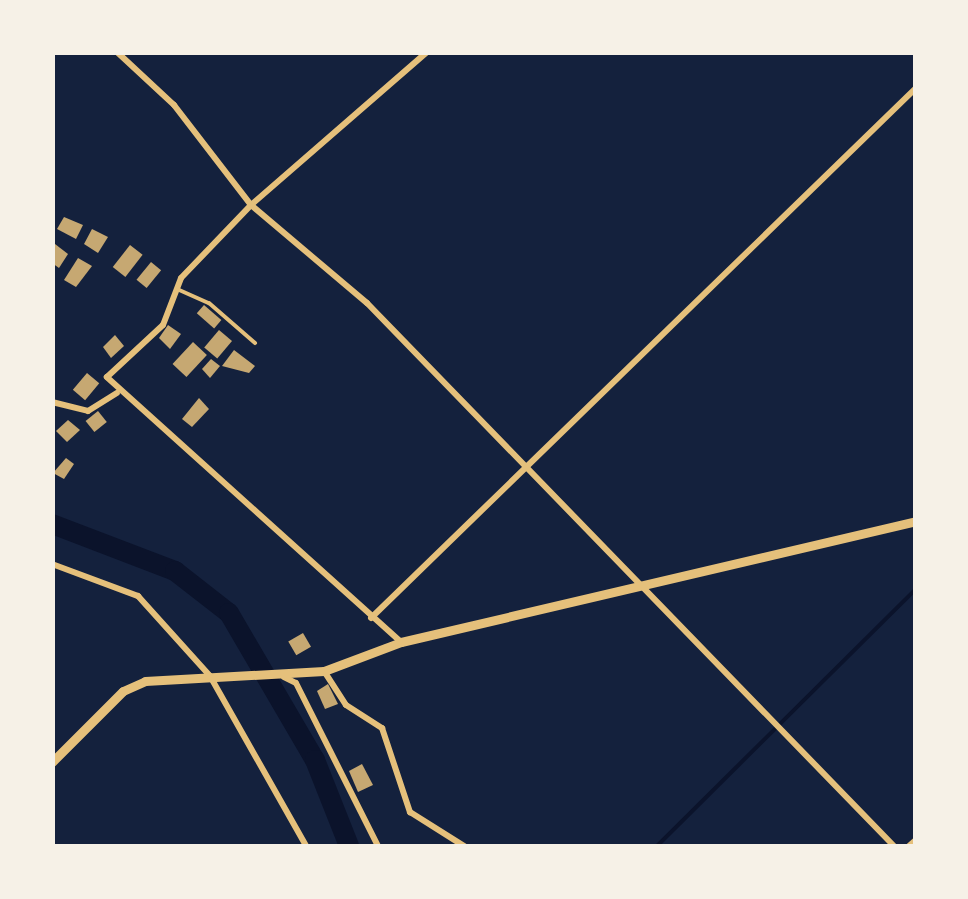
<!DOCTYPE html>
<style>
body{margin:0}
#map{position:relative;width:968px;height:899px;overflow:hidden;background:#14213d;font-family:Inter,sans-serif}
div>[style]{position:absolute}
.stream>*{height:4px;margin:-2px;padding:0 2px;transform-origin:2px;border-radius:2px;background:#0b132b}
.river>*{height:20px;margin:-10px;padding:0 10px;transform-origin:10px;border-radius:10px;background:#0b132b}
.building>*{inset:0;background:#c6a872;transform-origin:0 0}
.service>*{height:4px;margin:-2px;padding:0 2px;transform-origin:2px;border-radius:2px;background:#e5c07b}
.minor>*{height:6px;margin:-3px;padding:0 3px;transform-origin:3px;border-radius:3px;background:#e5c07b}
.tertiary>*{height:9px;margin:-4.5px;padding:0 4.5px;transform-origin:4.5px;border-radius:4.5px;background:#e5c07b}
span{translate:-50% -50%;white-space:nowrap;text-align:center;line-height:1.15;-webkit-text-stroke:8px #f6f1e7;paint-order:stroke}
.frame{position:absolute;inset:0;border:55px solid #f6f1e7;pointer-events:none}
</style>
<div id="map">
<div class="stream">
<i style="left:657px;top:846px;width:365px;rotate:-44.8deg"></i>
</div>
<div class="river">
<i style="left:52px;top:524px;width:132px;rotate:20.9deg"></i>
<i style="left:175px;top:571px;width:68px;rotate:37.9deg"></i>
<i style="left:229px;top:613px;width:170px;rotate:59.7deg"></i>
<i style="left:315px;top:760px;width:92px;rotate:68.4deg"></i>
</div>
<div class="building">
<i style="clip-path:polygon(64px 217px,83px 225px,76px 239px,57px 229px)"></i>
<i style="clip-path:polygon(92px 229px,108px 237px,98px 253px,84px 244px)"></i>
<i style="clip-path:polygon(55px 244px,68px 254px,59px 268px,52px 263px)"></i>
<i style="left:130px;top:245px;width:16px;height:28px;rotate:38deg"></i>
<i style="clip-path:polygon(78px 258px,92px 266px,76px 287px,64px 280px)"></i>
<i style="left:151px;top:262px;width:13px;height:23px;rotate:39deg"></i>
<i style="left:204px;top:305px;width:23px;height:11px;rotate:41deg"></i>
<i style="clip-path:polygon(168px 325px,181px 334px,170px 349px,159px 338px)"></i>
<i style="left:219px;top:330px;width:17px;height:23px;rotate:40deg"></i>
<i style="clip-path:polygon(115px 335px,124px 346px,111px 358px,103px 347px)"></i>
<i style="left:193px;top:342px;width:19px;height:30px;rotate:43deg"></i>
<i style="clip-path:polygon(234px 350px,255px 366px,249px 373px,222px 366px)"></i>
<i style="clip-path:polygon(211px 359px,220px 366px,210px 378px,202px 369px)"></i>
<i style="left:87px;top:373px;width:16px;height:22px;rotate:40deg"></i>
<i style="clip-path:polygon(199px 398px,209px 409px,192px 427px,182px 419px)"></i>
<i style="left:98px;top:411px;width:14px;height:16px;rotate:51deg"></i>
<i style="clip-path:polygon(68px 420px,80px 430px,67px 442px,56px 431px)"></i>
<i style="clip-path:polygon(66px 458px,74px 464px,64px 479px,53px 473px)"></i>
<i style="left:303px;top:633px;width:16px;height:17px;rotate:60deg"></i>
<i style="clip-path:polygon(328px 684px,338px 704px,325px 709px,317px 691px)"></i>
<i style="clip-path:polygon(362px 764px,373px 785px,358px 792px,349px 771px)"></i>
</div>
<div class="service">
<i style="left:177px;top:289px;width:35px;rotate:24deg"></i>
<i style="left:209px;top:303px;width:61px;rotate:41deg"></i>
</div>
<div class="minor">
<i style="left:117px;top:52px;width:78px;rotate:42.9deg"></i>
<i style="left:174px;top:105px;width:126px;rotate:52.4deg"></i>
<i style="left:251px;top:205px;width:152px;rotate:40.2deg"></i>
<i style="left:367px;top:303px;width:757px;rotate:45.86deg"></i>
<i style="left:52px;top:402px;width:37px;rotate:14deg"></i>
<i style="left:88px;top:411px;width:34px;rotate:-32deg"></i>
<i style="left:52px;top:564px;width:92px;rotate:20.4deg"></i>
<i style="left:138px;top:596px;width:108px;rotate:48deg"></i>
<i style="left:210px;top:676px;width:195px;rotate:60.5deg"></i>
<i style="left:371px;top:618px;width:760px;rotate:-44.2deg"></i>
<i style="left:401px;top:642px;width:396px;rotate:-138deg"></i>
<i style="left:107px;top:377px;width:76px;rotate:-42.9deg"></i>
<i style="left:163px;top:325px;width:50px;rotate:-69deg"></i>
<i style="left:181px;top:278px;width:101px;rotate:-46.2deg"></i>
<i style="left:251px;top:205px;width:233px;rotate:-41deg"></i>
<i style="left:324px;top:671px;width:40px;rotate:57.1deg"></i>
<i style="left:346px;top:705px;width:43px;rotate:32.6deg"></i>
<i style="left:382px;top:728px;width:89px;rotate:71.6deg"></i>
<i style="left:410px;top:812px;width:64px;rotate:32.2deg"></i>
<i style="left:284px;top:677px;width:13px;rotate:27deg"></i>
<i style="left:296px;top:683px;width:182px;rotate:63.3deg"></i>
<i style="left:909px;top:846px;width:9px;rotate:-41deg"></i>
</div>
<div class="tertiary">
<i style="left:52px;top:762px;width:100px;rotate:-45deg"></i>
<i style="left:123px;top:691px;width:24px;rotate:-24deg"></i>
<i style="left:145px;top:681px;width:179px;rotate:-3.2deg"></i>
<i style="left:324px;top:671px;width:82px;rotate:-20.6deg"></i>
<i style="left:401px;top:642px;width:529px;rotate:-13.22deg"></i>
</div>
<div class="frame"></div>
</div>
